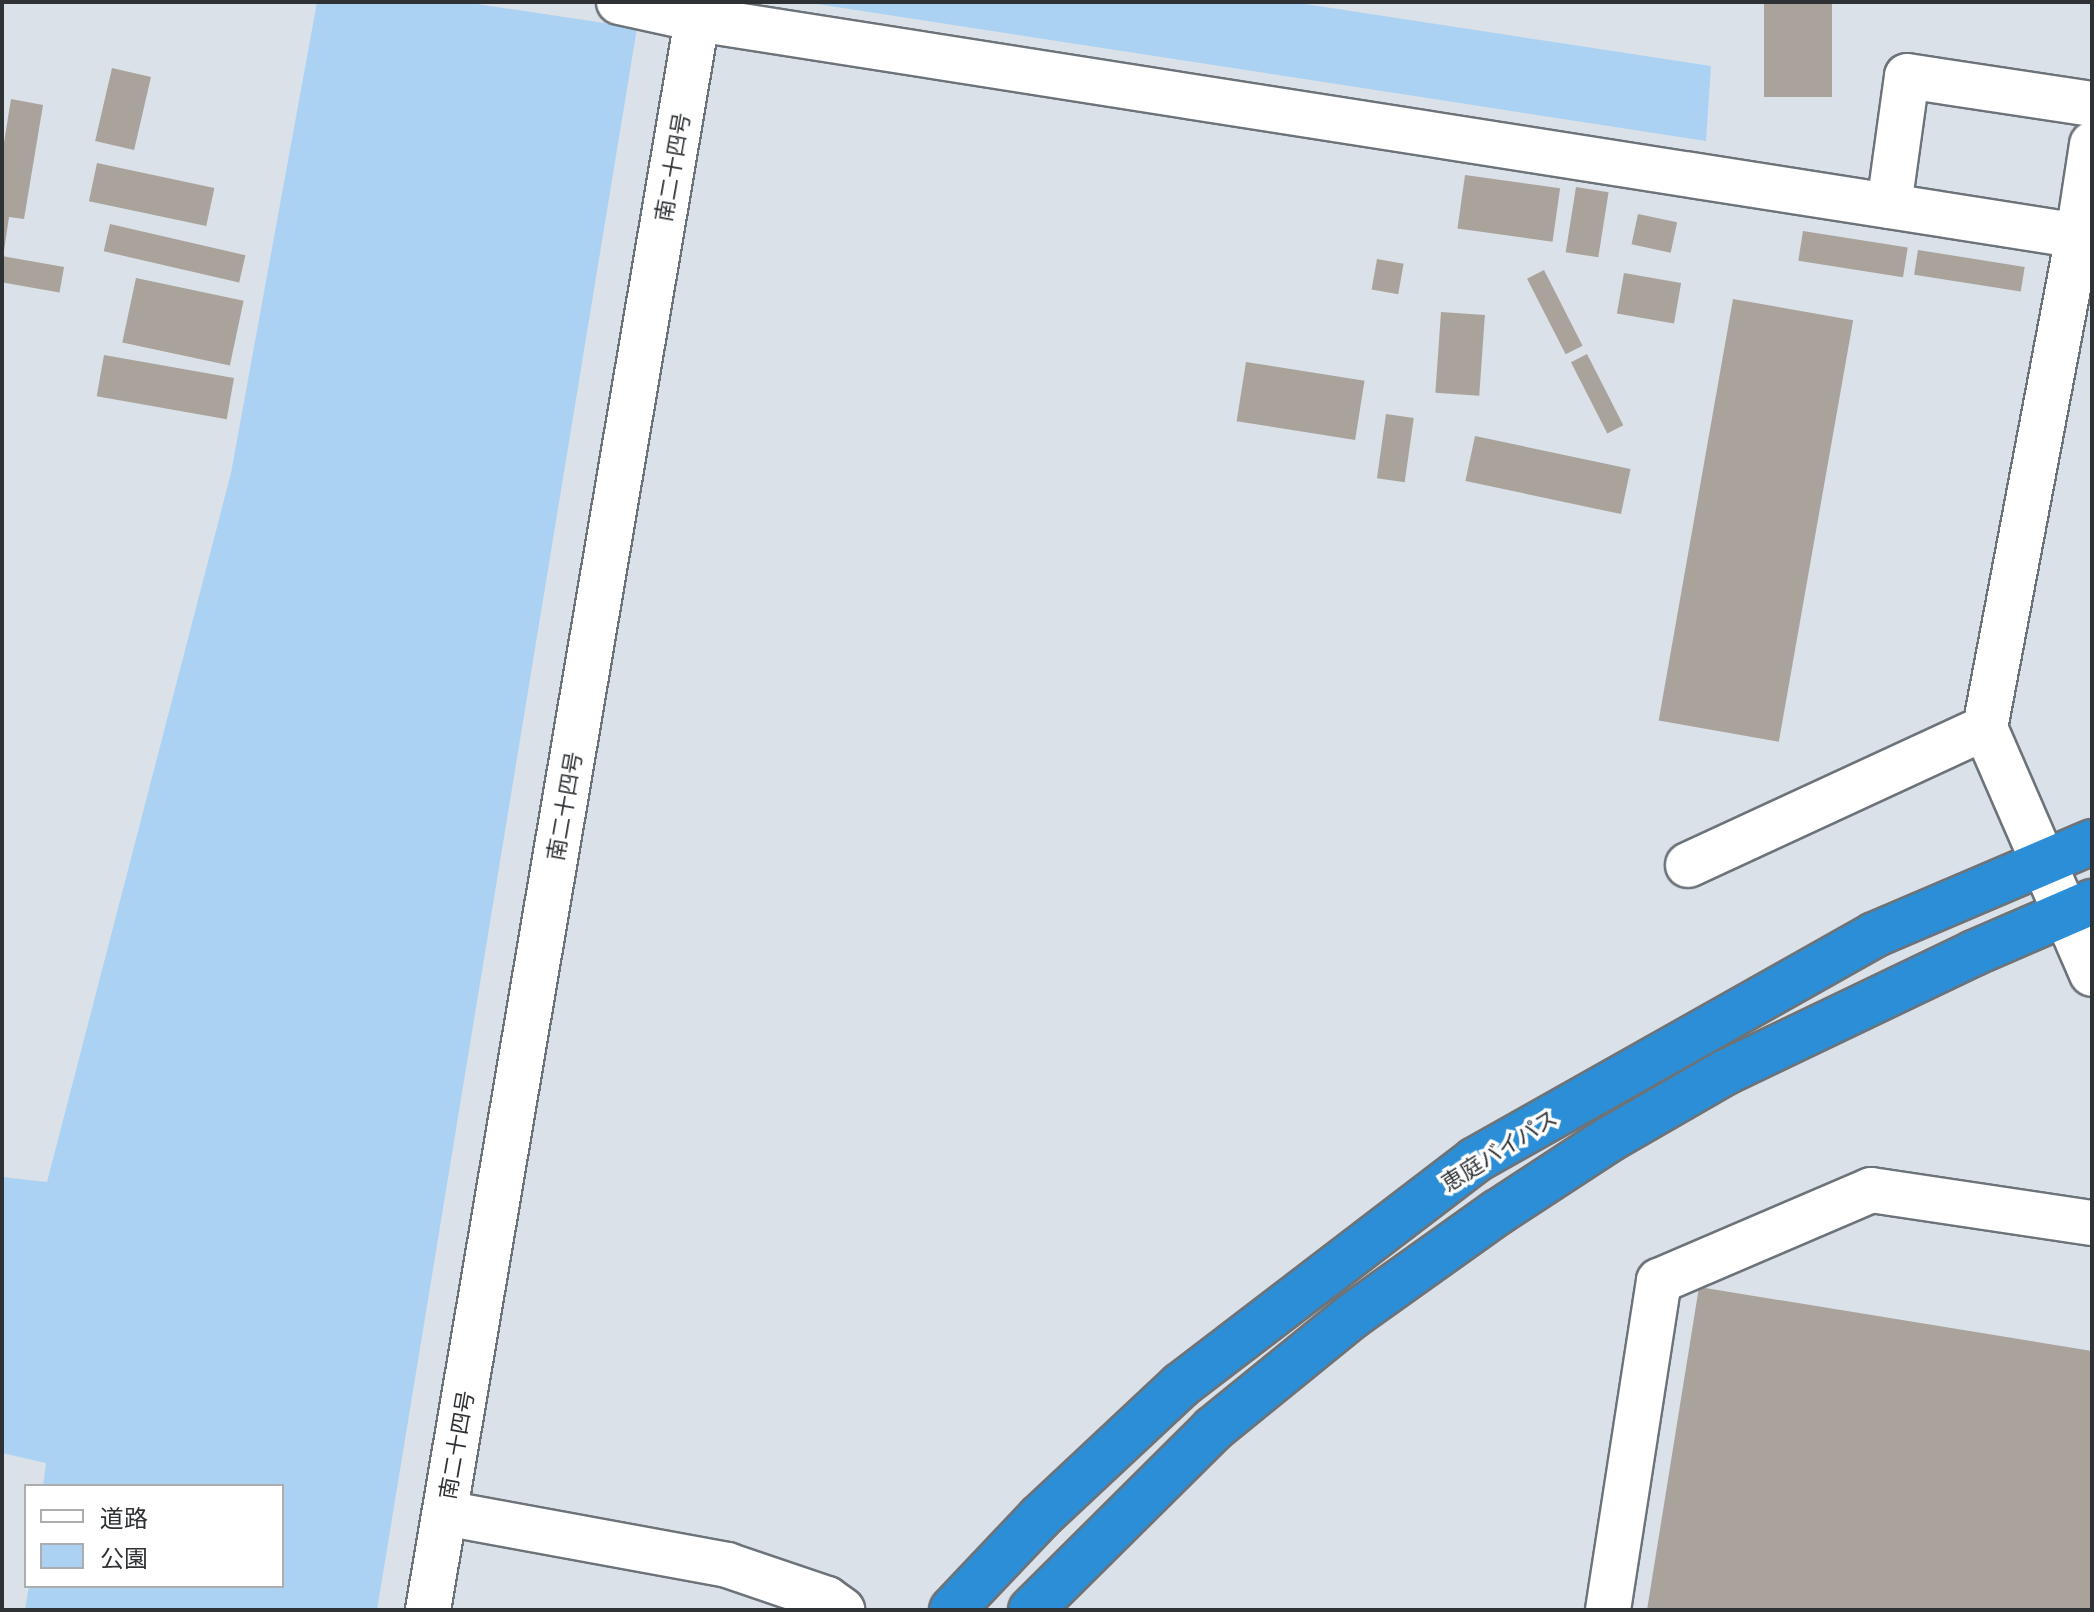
<!DOCTYPE html>
<meta charset="utf-8">
<style>
body{margin:0}
#map{position:relative;width:2094px;height:1612px;overflow:hidden;background:#dae1e8;font-family:"IBM Plex Sans","Noto Sans JP",sans-serif}
div>[style]{position:absolute}
.green>*{inset:0;background:#acd2f3}
.building>*{inset:0;background:#aaa39c;transform-origin:0 0}
.roads{filter:drop-shadow(2px 0 #6c7379) drop-shadow(-2px 0 #6c7379) drop-shadow(0 2px #6c7379) drop-shadow(0 -2px #6c7379)}
.minor>*{height:44px;margin:-22px;padding:0 22px;transform-origin:22px;border-radius:22px;background:#fff}
.highway>*{height:44px;margin:-22px;padding:0 22px;transform-origin:22px;border-radius:22px;background:#2b8ed6}
span{translate:-50% -50%;white-space:nowrap;text-align:center;line-height:1.15;-webkit-text-stroke:7px #fff;paint-order:stroke}
.street-label{font-size:22px;color:#2f3235}
.frame{position:absolute;inset:0;border:4px solid #2f3235;pointer-events:none}
.legend{position:absolute;left:24px;top:1484px;width:260px;height:104px;box-sizing:border-box;background:#fff;border:2px solid #acadae;margin:0;padding:10px 14px;list-style:none;font-size:24px;color:#2f3235}
.legend li{display:flex;align-items:center;gap:16px;height:40px}
.legend b{width:40px;border:2px solid #acadae}
</style>
<div id="map">
<div class="green">
<i style="clip-path:polygon(317px 2px,464px 2px,637px 28px,377px 1610px,25px 1610px,29px 1586px,282px 1586px,282px 1486px,43px 1486px,46px 1463px,2px 1453px,2px 1177px,47px 1182px,231px 473px)"></i>
<i style="clip-path:polygon(804px 2px,1292px 2px,1711px 66px,1706px 141px)"></i>
</div>
<div class="building">
<i style="left:1764px;top:2px;width:68px;height:95px"></i>
<i style="left:112px;top:68px;width:40px;height:75px;rotate:13deg"></i>
<i style="clip-path:polygon(11px 99px,43px 105px,24px 219px,9px 217px,4px 251px,2px 155px)"></i>
<i style="left:97px;top:163px;width:120px;height:39px;rotate:12deg"></i>
<i style="left:1465px;top:175px;width:96px;height:54px;rotate:8deg"></i>
<i style="left:1576px;top:187px;width:33px;height:66px;rotate:9deg"></i>
<i style="left:1638px;top:214px;width:40px;height:31px;rotate:12deg"></i>
<i style="left:110px;top:224px;width:139px;height:28px;rotate:13deg"></i>
<i style="left:1803px;top:231px;width:106px;height:30px;rotate:9deg"></i>
<i style="left:1918px;top:250px;width:108px;height:25px;rotate:9deg"></i>
<i style="left:2px;top:256px;width:63px;height:26px;rotate:10deg"></i>
<i style="left:1377px;top:259px;width:27px;height:31px;rotate:10deg"></i>
<i style="left:1544px;top:270px;width:85px;height:19px;rotate:63deg"></i>
<i style="left:1624px;top:273px;width:58px;height:41px;rotate:10deg"></i>
<i style="left:136px;top:278px;width:110px;height:66px;rotate:12deg"></i>
<i style="left:1733px;top:299px;width:122px;height:428px;rotate:10deg"></i>
<i style="left:1441px;top:312px;width:44px;height:81px;rotate:4deg"></i>
<i style="left:1587px;top:354px;width:80px;height:18px;rotate:63deg"></i>
<i style="left:104px;top:355px;width:132px;height:42px;rotate:10deg"></i>
<i style="left:1246px;top:362px;width:120px;height:60px;rotate:9deg"></i>
<i style="left:1386px;top:414px;width:28px;height:65px;rotate:8deg"></i>
<i style="left:1475px;top:436px;width:159px;height:46px;rotate:12deg"></i>
<i style="clip-path:polygon(1699px 1287px,2092px 1351px,2092px 1610px,1647px 1610px)"></i>
</div>
<div class="roads">
<div class="minor">
<i style="left:619px;top:2px;width:80px;rotate:12.3deg"></i>
<i style="left:697px;top:19px;width:1412px;rotate:8.92deg"></i>
<i style="left:1889px;top:206px;width:131px;rotate:-82.1deg"></i>
<i style="left:1907px;top:76px;width:187px;rotate:8.6deg"></i>
<i style="left:1985px;top:728px;width:501px;rotate:-79.3deg"></i>
<i style="left:2078px;top:236px;width:93px;rotate:-81.3deg"></i>
<i style="left:1688px;top:865px;width:327px;rotate:-24.8deg"></i>
<i style="left:1985px;top:728px;width:268px;rotate:66.5deg"></i>
<i style="left:445px;top:1513px;width:287px;rotate:10.4deg"></i>
<i style="left:727px;top:1565px;width:106px;rotate:18.8deg"></i>
<i style="left:827px;top:1599px;width:19px;rotate:36deg"></i>
<i style="left:428px;top:1610px;width:1631px;rotate:-80.4deg"></i>
<i style="left:1608px;top:1610px;width:333px;rotate:-81.2deg"></i>
<i style="left:1659px;top:1281px;width:231px;rotate:-23.2deg"></i>
<i style="left:1871px;top:1190px;width:223px;rotate:8.5deg"></i>
</div>
<div class="highway">
<i style="left:952px;top:1610px;width:128px;rotate:-46.6deg"></i>
<i style="left:1040px;top:1517px;width:193px;rotate:-43.1deg"></i>
<i style="left:1181px;top:1385px;width:370px;rotate:-37.4deg"></i>
<i style="left:1475px;top:1160px;width:458px;rotate:-29.4deg"></i>
<i style="left:1874px;top:935px;width:237px;rotate:-23.1deg"></i>
<i style="left:1031px;top:1610px;width:257px;rotate:-44.8deg"></i>
<i style="left:1213px;top:1429px;width:179px;rotate:-39.1deg"></i>
<i style="left:1352px;top:1316px;width:179px;rotate:-35.5deg"></i>
<i style="left:1498px;top:1212px;width:131px;rotate:-33.2deg"></i>
<i style="left:1608px;top:1140px;width:136px;rotate:-30deg"></i>
<i style="left:1726px;top:1072px;width:275px;rotate:-25.6deg"></i>
<i style="left:1974px;top:953px;width:129px;rotate:-23.4deg"></i>
</div>
</div>
<div class="street-label">
<span style="left:672px;top:167px;rotate:-80deg">南二十四号</span>
<span style="left:564px;top:806px;rotate:-80deg">南二十四号</span>
<span style="left:1499px;top:1150px;rotate:-32deg">恵庭バイパス</span>
<span style="left:456px;top:1445px;rotate:-80deg">南二十四号</span>
</div>
<div class="frame"></div>
<ul class="legend">
<li><b style="height:10px;background:#fff"></b>道路</li>
<li><b style="height:22px;background:#acd2f3"></b>公園</li>
</ul>
</div>
